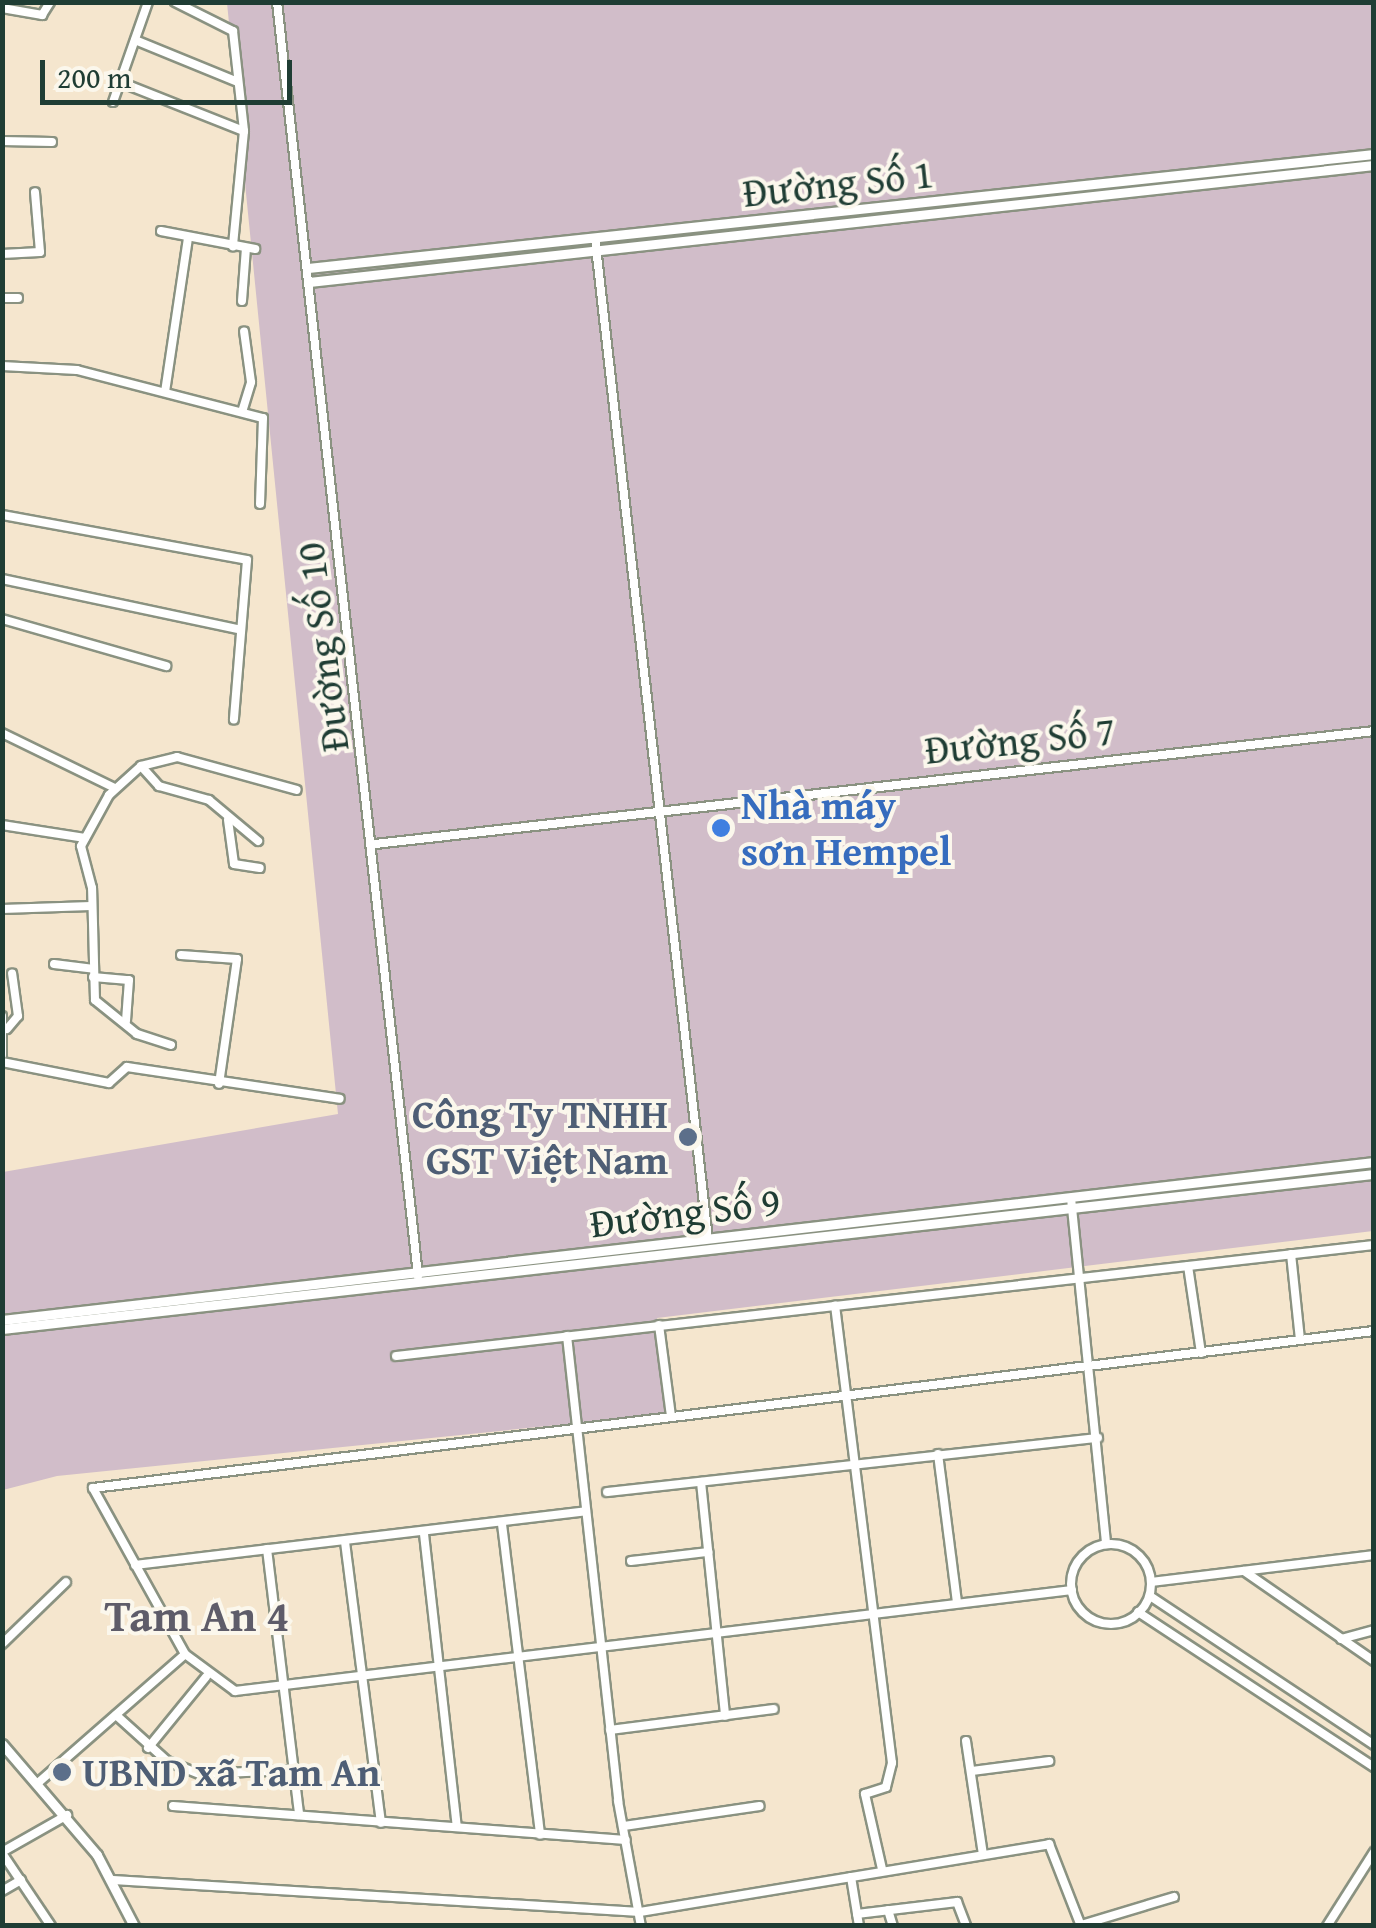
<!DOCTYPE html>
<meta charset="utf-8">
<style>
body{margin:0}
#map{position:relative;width:1376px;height:1928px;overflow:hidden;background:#f5e6ce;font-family:"Gentium Book Plus",serif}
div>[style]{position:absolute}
.industrial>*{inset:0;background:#d1bdc9}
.roads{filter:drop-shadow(2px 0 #8a9281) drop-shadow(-2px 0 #8a9281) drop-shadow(0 2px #8a9281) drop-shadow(0 -2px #8a9281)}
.minor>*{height:8px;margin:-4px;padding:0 4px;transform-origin:4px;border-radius:4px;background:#fff}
.minor>.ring{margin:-4px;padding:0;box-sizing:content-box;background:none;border:8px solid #fff;border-radius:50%}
.tertiary>*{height:9px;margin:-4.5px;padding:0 4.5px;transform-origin:4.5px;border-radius:4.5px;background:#fff}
.dots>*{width:28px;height:28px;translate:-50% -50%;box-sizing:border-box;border:5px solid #fbf7ec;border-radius:50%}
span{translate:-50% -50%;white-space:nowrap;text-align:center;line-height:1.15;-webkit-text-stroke:8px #fbf7ec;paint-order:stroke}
.street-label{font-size:40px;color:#1f3d34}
.shop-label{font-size:40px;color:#366cbe;font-weight:700}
.left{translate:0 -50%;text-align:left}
.service-label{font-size:40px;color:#4e5e75;font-weight:700}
.right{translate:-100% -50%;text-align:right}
.quarter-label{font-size:45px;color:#5e5c69;font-weight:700}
.frame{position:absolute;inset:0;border:5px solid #1f3d34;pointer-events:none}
.scale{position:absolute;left:40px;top:60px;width:252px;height:45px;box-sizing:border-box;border:5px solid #1f3d34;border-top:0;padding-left:12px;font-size:30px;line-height:35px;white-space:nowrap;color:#1f3d34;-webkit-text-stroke:8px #fbf7ec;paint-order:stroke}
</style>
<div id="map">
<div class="industrial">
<i style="clip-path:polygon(227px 3px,1373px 3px,1373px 1231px,657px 1318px,666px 1414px,57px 1476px,3px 1490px,3px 1172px,338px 1114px)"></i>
</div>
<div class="roads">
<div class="minor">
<i style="left:175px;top:2px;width:65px;rotate:26.6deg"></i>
<i style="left:233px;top:31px;width:101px;rotate:83.7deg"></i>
<i style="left:244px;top:131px;width:116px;rotate:95.5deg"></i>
<i style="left:277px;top:2px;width:1282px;rotate:83.68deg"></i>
<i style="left:2px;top:8px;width:41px;rotate:9.9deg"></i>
<i style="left:42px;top:15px;width:15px;rotate:-58deg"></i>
<i style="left:135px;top:40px;width:111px;rotate:22.2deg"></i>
<i style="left:120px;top:82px;width:133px;rotate:21.6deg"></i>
<i style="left:113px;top:102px;width:106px;rotate:-70.7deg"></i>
<i style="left:2px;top:141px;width:50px;rotate:1.1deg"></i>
<i style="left:161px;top:231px;width:96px;rotate:10.8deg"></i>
<i style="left:595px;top:238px;width:1007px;rotate:83.56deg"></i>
<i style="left:2px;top:254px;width:38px;rotate:-3deg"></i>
<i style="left:40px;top:252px;width:60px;rotate:-94.8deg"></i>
<i style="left:2px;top:298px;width:16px"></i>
<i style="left:242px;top:301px;width:53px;rotate:-85.7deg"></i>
<i style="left:2px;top:366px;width:75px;rotate:3.1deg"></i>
<i style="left:77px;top:370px;width:192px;rotate:14.5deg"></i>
<i style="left:263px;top:418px;width:86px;rotate:92deg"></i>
<i style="left:165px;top:392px;width:156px;rotate:-81.5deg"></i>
<i style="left:242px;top:412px;width:31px;rotate:-73deg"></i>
<i style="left:251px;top:382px;width:51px;rotate:-97.8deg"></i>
<i style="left:2px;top:515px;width:249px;rotate:10.4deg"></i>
<i style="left:247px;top:560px;width:160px;rotate:94.7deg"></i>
<i style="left:2px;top:579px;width:240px;rotate:12deg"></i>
<i style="left:2px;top:619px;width:171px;rotate:16deg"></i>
<i style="left:2px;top:733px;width:126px;rotate:26deg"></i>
<i style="left:141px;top:766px;width:37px;rotate:-14deg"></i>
<i style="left:177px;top:757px;width:124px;rotate:15.4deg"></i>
<i style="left:228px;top:820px;width:44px;rotate:82.2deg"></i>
<i style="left:234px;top:864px;width:26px;rotate:9deg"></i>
<i style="left:2px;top:825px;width:84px;rotate:8.9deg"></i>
<i style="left:375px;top:844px;width:1005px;rotate:-6.45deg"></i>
<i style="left:2px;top:909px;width:89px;rotate:-1.9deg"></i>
<i style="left:181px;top:955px;width:56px;rotate:4.1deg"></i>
<i style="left:237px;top:959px;width:126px;rotate:98.2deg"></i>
<i style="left:54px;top:964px;width:38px;rotate:7deg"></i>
<i style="left:93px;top:977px;width:36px;rotate:5deg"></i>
<i style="left:129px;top:980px;width:41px;rotate:94.2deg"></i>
<i style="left:2px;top:1016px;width:39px;rotate:90deg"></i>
<i style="left:7px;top:1029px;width:17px;rotate:-50deg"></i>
<i style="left:18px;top:1016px;width:43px;rotate:-97.9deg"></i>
<i style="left:171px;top:1045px;width:36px;rotate:-162deg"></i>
<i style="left:137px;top:1034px;width:54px;rotate:-141deg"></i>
<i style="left:95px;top:1000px;width:112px;rotate:-91.5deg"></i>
<i style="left:92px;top:888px;width:43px;rotate:-104.7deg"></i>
<i style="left:81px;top:846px;width:58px;rotate:-61.2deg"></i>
<i style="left:109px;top:795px;width:43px;rotate:-42.2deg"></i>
<i style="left:141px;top:766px;width:27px;rotate:48deg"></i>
<i style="left:159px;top:786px;width:52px;rotate:15.6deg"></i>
<i style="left:209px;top:800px;width:64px;rotate:39.9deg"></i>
<i style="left:2px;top:1062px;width:109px;rotate:11.1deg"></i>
<i style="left:109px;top:1083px;width:24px;rotate:-42deg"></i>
<i style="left:127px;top:1067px;width:215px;rotate:8.5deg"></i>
<i style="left:1071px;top:1198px;width:348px;rotate:84.2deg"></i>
<i style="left:1291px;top:1254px;width:86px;rotate:84deg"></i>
<i style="left:1188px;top:1266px;width:88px;rotate:81.5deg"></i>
<i style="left:659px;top:1325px;width:92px;rotate:82.5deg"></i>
<i style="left:567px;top:1336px;width:468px;rotate:83.7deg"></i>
<i style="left:618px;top:1801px;width:127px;rotate:79.6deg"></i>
<i style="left:396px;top:1356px;width:442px;rotate:-6.5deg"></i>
<i style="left:938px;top:1454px;width:150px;rotate:82.7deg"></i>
<i style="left:701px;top:1482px;width:235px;rotate:84.1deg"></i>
<i style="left:607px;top:1492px;width:494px;rotate:-6.3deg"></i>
<i style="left:502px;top:1524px;width:313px;rotate:83deg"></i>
<i style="left:424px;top:1534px;width:294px;rotate:83.6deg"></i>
<i style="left:345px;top:1542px;width:283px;rotate:82.7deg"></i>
<i class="ring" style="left:1071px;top:1544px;width:72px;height:72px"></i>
<i style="left:267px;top:1549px;width:268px;rotate:83.1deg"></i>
<i style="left:631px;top:1561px;width:78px;rotate:-6.7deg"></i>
<i style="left:135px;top:1565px;width:454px;rotate:-6.8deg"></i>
<i style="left:1244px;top:1571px;width:158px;rotate:34.7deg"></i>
<i style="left:1151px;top:1582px;width:225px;rotate:-6.9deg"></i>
<i style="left:1072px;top:1590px;width:843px;rotate:173.12deg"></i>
<i style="left:235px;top:1691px;width:62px;rotate:-143.5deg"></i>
<i style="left:185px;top:1654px;width:190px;rotate:-119deg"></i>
<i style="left:93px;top:1488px;width:1291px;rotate:-6.99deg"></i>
<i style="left:1150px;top:1596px;width:269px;rotate:33.6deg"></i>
<i style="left:1138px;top:1612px;width:282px;rotate:33.3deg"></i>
<i style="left:1341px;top:1639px;width:34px;rotate:-15deg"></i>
<i style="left:2px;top:1644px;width:89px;rotate:-44.1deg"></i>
<i style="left:116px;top:1715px;width:69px;rotate:42deg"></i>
<i style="left:167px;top:1761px;width:35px;rotate:22deg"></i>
<i style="left:200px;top:1774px;width:92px;rotate:-2.5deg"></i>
<i style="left:610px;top:1730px;width:165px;rotate:-7.3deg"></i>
<i style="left:966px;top:1741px;width:115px;rotate:81.5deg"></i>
<i style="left:148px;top:1748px;width:92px;rotate:-50.8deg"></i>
<i style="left:972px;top:1771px;width:78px;rotate:-7.4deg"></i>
<i style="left:39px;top:1782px;width:194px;rotate:-41.2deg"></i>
<i style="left:173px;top:1806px;width:454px;rotate:4.3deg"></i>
<i style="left:624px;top:1826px;width:137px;rotate:-8.4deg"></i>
<i style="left:2px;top:1852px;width:75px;rotate:-29.6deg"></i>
<i style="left:2px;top:1853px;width:88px;rotate:56.1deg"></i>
<i style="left:882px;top:1869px;width:77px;rotate:-102.8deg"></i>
<i style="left:865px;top:1794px;width:22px;rotate:-18deg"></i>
<i style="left:886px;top:1787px;width:25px;rotate:-76deg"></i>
<i style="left:892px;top:1763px;width:461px;rotate:-97.1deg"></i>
<i style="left:835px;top:1306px;width:542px;rotate:-6.46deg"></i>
<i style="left:851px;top:1877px;width:50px;rotate:80.7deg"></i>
<i style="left:113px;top:1880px;width:528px;rotate:3.47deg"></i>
<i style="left:640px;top:1912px;width:415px;rotate:-9.4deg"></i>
<i style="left:1049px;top:1844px;width:88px;rotate:68.7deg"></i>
<i style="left:2px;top:1891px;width:22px;rotate:-30deg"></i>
<i style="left:888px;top:1910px;width:17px;rotate:73deg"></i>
<i style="left:857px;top:1914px;width:101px;rotate:-6.8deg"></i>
<i style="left:957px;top:1902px;width:26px;rotate:69deg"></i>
<i style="left:1081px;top:1925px;width:97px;rotate:-16.8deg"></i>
<i style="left:1327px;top:1926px;width:88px;rotate:-57.6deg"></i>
</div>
<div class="tertiary">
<i style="left:308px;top:268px;width:1072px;rotate:-6.1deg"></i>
<i style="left:309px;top:282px;width:1071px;rotate:-6.27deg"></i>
<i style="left:2px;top:1320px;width:1381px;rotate:-6.57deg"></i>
<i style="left:2px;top:1329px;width:1381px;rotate:-6.45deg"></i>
<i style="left:2px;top:1744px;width:146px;rotate:49.4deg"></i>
<i style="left:97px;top:1855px;width:80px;rotate:62.5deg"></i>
</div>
</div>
<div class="dots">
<i style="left:721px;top:828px;background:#3f7fe0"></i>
<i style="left:688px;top:1137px;background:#5c6f8a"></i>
<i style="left:62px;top:1772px;background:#5c6f8a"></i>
</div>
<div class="street-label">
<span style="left:838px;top:183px;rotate:-6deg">Đường Số 1</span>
<span style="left:322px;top:647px;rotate:-97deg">Đường Số 10</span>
<span style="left:1020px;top:740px;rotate:-6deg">Đường Số 7</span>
<span style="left:685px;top:1212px;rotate:-7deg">Đường Số 9</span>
</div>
<div class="shop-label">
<span class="left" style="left:741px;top:828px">Nhà máy<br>sơn Hempel</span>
</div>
<div class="service-label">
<span class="right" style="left:668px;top:1137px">Công Ty TNHH<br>GST Việt Nam</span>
<span class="left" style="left:82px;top:1772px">UBND xã Tam An</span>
</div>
<div class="quarter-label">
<span style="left:197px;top:1615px">Tam An 4</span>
</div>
<div class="frame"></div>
<div class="scale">200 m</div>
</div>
